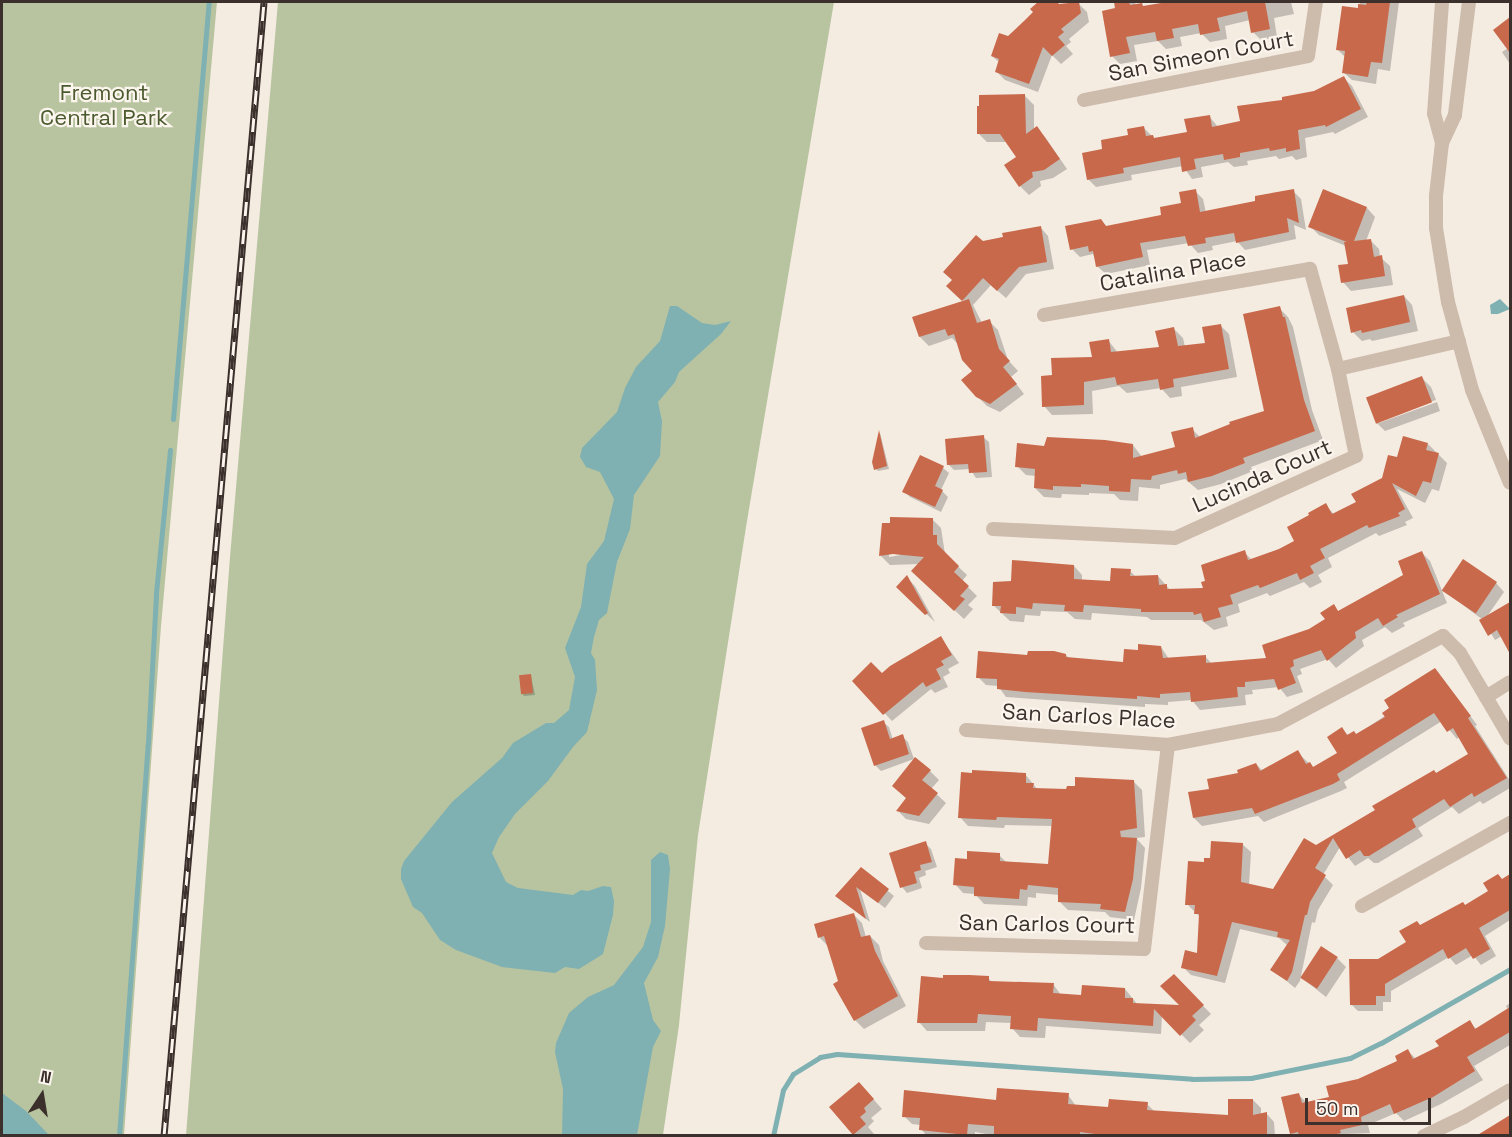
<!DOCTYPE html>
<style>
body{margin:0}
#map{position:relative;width:1512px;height:1137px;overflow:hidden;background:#f4ebe1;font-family:"Space Grotesk",sans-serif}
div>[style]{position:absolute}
.green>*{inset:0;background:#b8c4a0}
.water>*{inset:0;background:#7fb0b2}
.shadow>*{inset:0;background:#0003}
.stream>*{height:5px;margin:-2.5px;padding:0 2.5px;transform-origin:2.5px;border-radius:2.5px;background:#7fb0b2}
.building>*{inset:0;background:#c8694b;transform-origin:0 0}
.minor>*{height:14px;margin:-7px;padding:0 7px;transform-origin:7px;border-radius:7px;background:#cdbbac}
.rail>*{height:7px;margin-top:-3.5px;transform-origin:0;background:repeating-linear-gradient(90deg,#fbf5ee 0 14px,#3b302b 0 28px);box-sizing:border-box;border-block:2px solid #3b302b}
span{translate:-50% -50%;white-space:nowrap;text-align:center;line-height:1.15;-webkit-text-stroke:4.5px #fbf5ee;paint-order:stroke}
.street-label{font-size:22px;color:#3b302b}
.park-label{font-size:22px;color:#4a5a2e}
.frame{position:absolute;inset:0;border:3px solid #3b302b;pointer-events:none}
.north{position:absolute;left:12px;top:1065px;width:60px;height:60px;-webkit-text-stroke:4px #fbf5ee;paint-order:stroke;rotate:12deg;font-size:16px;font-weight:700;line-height:24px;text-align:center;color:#3b302b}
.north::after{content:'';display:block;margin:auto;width:21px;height:27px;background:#3b302b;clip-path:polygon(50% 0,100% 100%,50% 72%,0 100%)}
.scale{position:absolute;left:1305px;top:1098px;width:126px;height:27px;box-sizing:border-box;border:3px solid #3b302b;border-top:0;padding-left:8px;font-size:18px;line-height:21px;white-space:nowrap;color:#3b302b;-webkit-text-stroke:4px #fbf5ee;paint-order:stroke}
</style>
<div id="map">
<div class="green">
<i style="clip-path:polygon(2px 2px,217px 2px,161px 626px,124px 1135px,2px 1135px)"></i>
<i style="clip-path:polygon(278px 2px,834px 2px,746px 527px,698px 835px,679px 1025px,663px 1135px,186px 1136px,230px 557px)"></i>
</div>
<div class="water">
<i style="clip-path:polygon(1500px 299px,1510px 309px,1498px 314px,1491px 314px,1490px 305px)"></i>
<i style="clip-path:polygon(670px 306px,677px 306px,702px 323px,715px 325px,731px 321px,721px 334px,679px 372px,675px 382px,658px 402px,662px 421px,660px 456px,634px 495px,630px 529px,617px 562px,607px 613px,599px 620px,594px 637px,591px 653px,595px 660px,597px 690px,587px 732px,573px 747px,548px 781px,515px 814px,499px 837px,492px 853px,506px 882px,518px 888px,573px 895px,581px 890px,588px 891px,603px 886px,611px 887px,614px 901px,613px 915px,603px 954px,579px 969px,565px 967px,555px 973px,502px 967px,456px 950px,440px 940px,422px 913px,413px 907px,401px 879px,401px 869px,404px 861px,452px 802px,502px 758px,513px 743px,546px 723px,554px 723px,569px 710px,575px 677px,565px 648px,581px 607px,587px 564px,604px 541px,614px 499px,600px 472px,586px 467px,580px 457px,582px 448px,617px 412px,625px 388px,636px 367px,660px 341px)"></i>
<i style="clip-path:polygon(660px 852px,668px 855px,670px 869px,665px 926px,658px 957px,644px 983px,653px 1020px,661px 1031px,653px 1047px,637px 1135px,562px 1135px,563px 1089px,555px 1052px,556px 1043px,569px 1013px,588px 997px,614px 985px,643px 947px,651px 922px,651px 860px)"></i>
<i style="clip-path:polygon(2px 1093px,26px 1111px,49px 1135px,2px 1135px)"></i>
</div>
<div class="shadow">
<i style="clip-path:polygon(1041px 2px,1056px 2px,1060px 5px,1078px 3px,1087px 12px,1089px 22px,1069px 39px,1071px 42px,1066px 46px,1073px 54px,1061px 64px,1052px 55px,1038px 92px,1005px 80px,996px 71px,1000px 63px,992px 56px,1035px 12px,1032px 9px)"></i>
<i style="clip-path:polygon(1115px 2px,1135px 2px,1136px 6px,1144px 7px,1176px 2px,1291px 2px,1294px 14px,1274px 18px,1277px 37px,1261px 40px,1253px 32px,1250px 20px,1225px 26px,1227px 39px,1210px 42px,1201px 33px,1180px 37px,1182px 46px,1166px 49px,1158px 41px,1134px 45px,1137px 61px,1120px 64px,1112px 56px)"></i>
<i style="clip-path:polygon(1360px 2px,1399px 2px,1390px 71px,1378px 69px,1376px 84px,1352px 80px,1343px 72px,1346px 58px,1337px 49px,1359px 10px)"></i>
<i style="clip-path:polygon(1510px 19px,1510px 64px,1502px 52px,1508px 48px,1495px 30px)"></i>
<i style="clip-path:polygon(1344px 78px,1352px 86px,1368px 117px,1335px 134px,1333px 132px,1305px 138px,1307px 157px,1296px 160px,1292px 156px,1279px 159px,1276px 156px,1247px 161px,1248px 165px,1234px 167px,1228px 162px,1201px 167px,1203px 177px,1192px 179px,1183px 166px,1131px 175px,1132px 180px,1096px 187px,1088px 179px,1104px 150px,1144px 128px,1155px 139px,1188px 133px,1209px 116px,1218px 127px,1241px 123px,1284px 102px,1314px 93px)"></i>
<i style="clip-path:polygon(1025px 96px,1034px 105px,1034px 130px,1036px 128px,1045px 137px,1067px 169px,1053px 178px,1040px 181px,1041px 186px,1029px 195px,1020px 186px,1018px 157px,1007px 142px,987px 142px,978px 133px)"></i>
<i style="clip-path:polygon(1195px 191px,1203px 199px,1206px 213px,1257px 202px,1293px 191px,1301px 199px,1306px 230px,1294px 225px,1296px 239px,1245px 250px,1237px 241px,1212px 246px,1213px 250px,1198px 253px,1189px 243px,1147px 250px,1150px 265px,1106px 274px,1098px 267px,1093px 254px,1080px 257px,1072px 249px,1100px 220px,1107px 227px,1163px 216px,1183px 205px)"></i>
<i style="clip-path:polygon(1367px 208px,1375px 217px,1366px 241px,1370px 240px,1379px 249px,1380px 257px,1390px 266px,1393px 285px,1351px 291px,1343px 282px,1349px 266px,1346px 246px,1319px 235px,1310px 226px)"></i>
<i style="clip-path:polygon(1041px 228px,1048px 236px,1054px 269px,1026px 274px,1006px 298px,991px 285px,973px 305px,982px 323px,989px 321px,998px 330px,1008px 360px,1018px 371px,1011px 377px,1024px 394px,1000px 412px,987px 406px,977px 396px,974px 371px,958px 344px,952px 338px,929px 346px,920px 337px,914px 318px,965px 302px,956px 294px,982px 242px)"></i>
<i style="clip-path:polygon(1404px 296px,1412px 305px,1418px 331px,1372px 341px,1370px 339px,1362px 341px,1353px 332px)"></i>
<i style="clip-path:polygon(1279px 308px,1288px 317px,1293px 327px,1312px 410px,1323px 440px,1251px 467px,1253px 471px,1221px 484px,1198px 490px,1185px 479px,1160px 485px,1160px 489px,1139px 487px,1138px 501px,1120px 500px,1114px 494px,1089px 493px,1089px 495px,1062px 494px,1061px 498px,1044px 497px,1035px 488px,1036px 476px,1026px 475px,1017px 466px,1045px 447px,1133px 445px,1142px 457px,1177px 448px,1192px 429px,1201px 438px,1266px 412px)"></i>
<i style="clip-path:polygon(1220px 325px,1229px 334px,1237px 377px,1181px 387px,1182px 396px,1170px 398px,1161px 388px,1127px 393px,1119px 386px,1092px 391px,1093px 414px,1052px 415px,1044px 406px,1053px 377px,1094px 359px,1108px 340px,1118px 353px,1160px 348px,1174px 329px,1183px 338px,1185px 347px,1206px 344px)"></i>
<i style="clip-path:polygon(1422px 378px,1431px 387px,1436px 400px,1379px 420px,1379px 423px,1437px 402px,1440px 411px,1385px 431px,1376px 422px)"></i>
<i style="clip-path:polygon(880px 433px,889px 469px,878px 471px,876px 469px)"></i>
<i style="clip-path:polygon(983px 437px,989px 442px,992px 477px,976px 478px,970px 469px,954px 470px,948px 464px)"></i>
<i style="clip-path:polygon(1428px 444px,1447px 463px,1439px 491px,1432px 489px,1425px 503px,1397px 489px,1413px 518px,1405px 522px,1407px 525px,1379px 536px,1376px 533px,1328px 558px,1332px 567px,1318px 575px,1322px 582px,1310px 588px,1304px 582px,1270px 596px,1267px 593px,1238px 604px,1240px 612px,1226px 617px,1228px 626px,1214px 630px,1201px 620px,1151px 620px,1147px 617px,1092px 613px,1091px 620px,1075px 619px,1067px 612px,1041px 611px,1040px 616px,1025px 615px,1024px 622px,1010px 621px,993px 605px,1012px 582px,1074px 566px,1082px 575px,1082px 581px,1112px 583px,1130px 571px,1136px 577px,1158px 576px,1171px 591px,1205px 590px,1244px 552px,1252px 560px,1296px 542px,1325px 505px,1335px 515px,1358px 503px,1383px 480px,1398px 459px)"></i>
<i style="clip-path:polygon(943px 468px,949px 473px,941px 490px,948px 497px,941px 512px,910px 497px,904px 491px)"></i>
<i style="clip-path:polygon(evenodd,932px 519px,941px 528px,945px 554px,967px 575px,962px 581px,977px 596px,968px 605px,973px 609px,964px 619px,922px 580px,919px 564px,890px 565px,881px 556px,883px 524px,932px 519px,889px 553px,901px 555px,889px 557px,889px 553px)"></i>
<i style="clip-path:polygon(1422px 553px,1430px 561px,1447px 603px,1403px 623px,1405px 626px,1392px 633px,1385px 627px,1362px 640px,1364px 646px,1336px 668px,1328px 659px,1300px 669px,1302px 674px,1297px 676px,1303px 692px,1287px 697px,1279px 687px,1252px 690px,1253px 694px,1245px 695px,1246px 705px,1200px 710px,1192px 700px,1168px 702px,1168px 705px,1145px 704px,1145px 707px,1006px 697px,998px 686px,986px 685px,978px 677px,1029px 656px,1066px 655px,1069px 658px,1125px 663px,1139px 652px,1161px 647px,1169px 659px,1205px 656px,1212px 664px,1269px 659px,1327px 619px,1333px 606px,1339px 612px,1405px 575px)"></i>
<i style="clip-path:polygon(907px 578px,915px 586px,935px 622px,907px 596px)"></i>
<i style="clip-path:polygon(1496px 583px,1504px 592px,1486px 618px,1510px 604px,1510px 650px,1502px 636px,1495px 640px,1483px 620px,1443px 590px)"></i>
<i style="clip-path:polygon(941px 638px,959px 663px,948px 669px,950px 673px,943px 677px,948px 687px,935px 693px,931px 689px,892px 721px,854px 681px,882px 675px)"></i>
<i style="clip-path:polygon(531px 676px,535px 695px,524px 696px,522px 693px)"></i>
<i style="clip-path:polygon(1442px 678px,1477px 725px,1475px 726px,1510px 781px,1510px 788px,1483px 804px,1480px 801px,1459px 814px,1452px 807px,1418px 828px,1423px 836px,1378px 863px,1374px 863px,1368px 858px,1355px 866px,1340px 847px,1323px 875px,1333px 885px,1318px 910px,1315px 923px,1312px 922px,1300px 981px,1295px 988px,1272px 969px,1288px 946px,1279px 938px,1240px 929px,1225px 983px,1191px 975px,1183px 967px,1198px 955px,1201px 918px,1187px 904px,1205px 863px,1242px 844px,1251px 852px,1249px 885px,1274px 891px,1316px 847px,1470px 754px,1459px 737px,1457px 739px,1442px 721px,1344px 782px,1347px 788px,1341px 791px,1264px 822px,1258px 816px,1202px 826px,1194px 818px,1211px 790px,1256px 764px,1263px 771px,1297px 752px,1314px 768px,1339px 754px,1342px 729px,1349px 736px,1356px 735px)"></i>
<i style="clip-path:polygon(883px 722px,889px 727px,893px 740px,902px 736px,908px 742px,914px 759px,881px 771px,875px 765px)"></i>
<i style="clip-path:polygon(930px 771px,939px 780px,931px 789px,946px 803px,929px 824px,906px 819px,898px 811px,907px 799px,894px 786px)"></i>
<i style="clip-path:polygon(1025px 774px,1038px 790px,1068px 791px,1134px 782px,1142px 790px,1145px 837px,1136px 838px,1145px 848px,1141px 888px,1134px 920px,1110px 917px,1105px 912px,1068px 910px,1059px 901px,1060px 895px,1036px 893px,1036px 898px,1028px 897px,1027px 906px,984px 904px,975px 894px,963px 893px,955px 884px,968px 861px,999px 855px,1007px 863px,1050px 866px,1053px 826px,1005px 825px,1004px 828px,968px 826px,960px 817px)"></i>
<i style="clip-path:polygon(925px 843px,931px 849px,937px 867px,925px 871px,926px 875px,919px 878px,922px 888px,907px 893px,902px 887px)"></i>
<i style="clip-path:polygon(861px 869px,894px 896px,885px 908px,860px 889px,870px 922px,842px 901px)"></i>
<i style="clip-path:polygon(1510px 876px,1510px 920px,1485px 936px,1496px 956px,1481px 965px,1473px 955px,1456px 965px,1449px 957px,1391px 991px,1391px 1002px,1383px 1002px,1383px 1011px,1358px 1011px,1351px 1004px,1379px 960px,1408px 943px,1421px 926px,1466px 907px)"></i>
<i style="clip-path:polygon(853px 914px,862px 923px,866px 937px,870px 936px,879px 945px,883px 961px,906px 1006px,864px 1029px,855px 1020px,828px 946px,819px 937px)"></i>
<i style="clip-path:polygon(1337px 958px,1346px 967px,1326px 997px,1302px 978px)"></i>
<i style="clip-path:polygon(1174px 976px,1211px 1014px,1199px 1025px,1204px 1030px,1190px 1043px,1162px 1015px,1161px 1034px,1046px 1026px,1045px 1038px,1020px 1037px,1012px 1028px,1012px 1023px,986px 1022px,985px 1031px,927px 1031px,919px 1022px,944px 980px,988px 978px,993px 983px,1053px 984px,1061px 995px,1083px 997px,1125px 989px,1138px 1005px,1183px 1007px)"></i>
<i style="clip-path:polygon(1510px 1003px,1510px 1045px,1474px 1066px,1483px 1080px,1441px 1104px,1404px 1121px,1396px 1113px,1368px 1125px,1370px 1133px,1294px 1136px,1291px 1133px,1299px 1095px,1308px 1104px,1331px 1098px,1358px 1080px,1399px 1061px,1408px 1051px,1416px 1059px,1441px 1047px,1470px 1022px,1477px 1030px,1508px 1010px,1506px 1006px)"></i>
<i style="clip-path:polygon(868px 1093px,882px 1109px,871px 1118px,874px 1121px,868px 1127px,874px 1134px,855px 1136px,831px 1107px)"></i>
<i style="clip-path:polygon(1068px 1095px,1076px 1106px,1110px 1109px,1147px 1104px,1155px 1112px,1229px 1116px,1253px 1100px,1261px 1108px,1261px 1115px,1266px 1113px,1274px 1122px,1275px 1136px,997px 1136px,975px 1132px,975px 1136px,927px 1136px,921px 1129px,921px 1125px,912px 1124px,904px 1116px)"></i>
</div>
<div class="stream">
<i style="left:173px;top:419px;width:419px;rotate:-85.1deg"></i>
<i style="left:119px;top:1136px;width:394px;rotate:-85.8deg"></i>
<i style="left:148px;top:743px;width:150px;rotate:-86.9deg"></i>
<i style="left:156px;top:593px;width:144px;rotate:-84.4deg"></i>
<i style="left:773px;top:1136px;width:47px;rotate:-77.7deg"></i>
<i style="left:783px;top:1090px;width:19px;rotate:-58deg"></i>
<i style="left:793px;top:1074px;width:32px;rotate:-32deg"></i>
<i style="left:820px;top:1057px;width:17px;rotate:-10deg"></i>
<i style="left:837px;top:1054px;width:356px;rotate:4deg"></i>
<i style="left:1192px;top:1079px;width:59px;rotate:-1deg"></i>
<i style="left:1251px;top:1078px;width:101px;rotate:-11.4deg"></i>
<i style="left:1350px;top:1058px;width:34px;rotate:-26deg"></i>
<i style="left:1381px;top:1043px;width:149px;rotate:-29.8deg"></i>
</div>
<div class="building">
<i style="clip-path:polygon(1038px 2px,1057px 2px,1059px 4px,1079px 2px,1081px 13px,1061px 29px,1064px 32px,1058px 37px,1065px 45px,1052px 56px,1043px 47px,1029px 84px,995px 72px,999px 59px,991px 56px,999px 33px,1008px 36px,1024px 21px,1033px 12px,1030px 9px)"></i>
<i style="clip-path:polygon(1114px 2px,1129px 2px,1130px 5px,1142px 3px,1143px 6px,1167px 2px,1265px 2px,1270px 29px,1251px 33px,1247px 11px,1217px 18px,1220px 31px,1200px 35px,1198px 24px,1172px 29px,1174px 38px,1157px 41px,1155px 32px,1126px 37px,1130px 53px,1110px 57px,1102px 11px,1115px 8px)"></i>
<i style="clip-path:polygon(1367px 2px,1390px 2px,1382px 63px,1371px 62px,1368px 77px,1342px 73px,1345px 51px,1336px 50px,1342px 6px,1358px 8px,1358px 4px,1366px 5px)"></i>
<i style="clip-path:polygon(1510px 17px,1510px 53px,1493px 30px)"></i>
<i style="clip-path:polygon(1344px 76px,1361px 109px,1326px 127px,1325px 125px,1298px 130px,1300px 149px,1286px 152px,1286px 148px,1270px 151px,1269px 148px,1240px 153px,1240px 157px,1224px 160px,1223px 154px,1194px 159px,1196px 169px,1182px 172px,1180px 157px,1123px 168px,1124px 173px,1087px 180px,1082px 153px,1102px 149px,1101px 140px,1128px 135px,1127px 129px,1144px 126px,1146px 136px,1153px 135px,1154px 138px,1187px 132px,1184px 119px,1210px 115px,1212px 127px,1240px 121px,1237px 106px,1282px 100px,1282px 97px,1314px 91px)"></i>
<i style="clip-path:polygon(1025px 94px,1026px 134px,1037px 126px,1060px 159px,1044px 170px,1032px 172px,1033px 177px,1019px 187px,1004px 165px,1016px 157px,1000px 134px,977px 134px,977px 106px,979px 106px,979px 95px)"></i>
<i style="clip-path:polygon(1196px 189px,1200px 212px,1255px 201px,1255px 196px,1294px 189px,1299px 223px,1287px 218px,1289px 232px,1236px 243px,1234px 233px,1205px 238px,1206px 243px,1188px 246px,1185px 236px,1140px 243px,1143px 257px,1096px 267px,1093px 251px,1089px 252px,1088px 246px,1070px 250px,1065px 226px,1101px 219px,1106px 226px,1161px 215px,1160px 207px,1181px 203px,1179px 192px)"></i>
<i style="clip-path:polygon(1323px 189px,1367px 207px,1354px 241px,1371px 239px,1374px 257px,1382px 255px,1385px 276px,1341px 283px,1338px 265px,1348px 264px,1344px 242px,1347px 242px,1308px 227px)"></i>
<i style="clip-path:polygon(1041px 226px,1047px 262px,1019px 267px,997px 291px,983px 278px,962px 301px,946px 286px,952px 280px,943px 272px,976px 235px,983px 241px,1003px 237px,1002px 233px)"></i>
<i style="clip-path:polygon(1404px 295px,1410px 322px,1362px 333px,1361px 330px,1351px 333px,1346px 308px)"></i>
<i style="clip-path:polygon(969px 299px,977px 323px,990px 319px,999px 349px,1010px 361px,1003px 367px,1017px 384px,990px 404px,976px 397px,961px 380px,972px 371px,962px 360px,954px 334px,948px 336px,945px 329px,919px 337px,912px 317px)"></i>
<i style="clip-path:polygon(1280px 306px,1283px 317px,1285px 317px,1304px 400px,1315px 431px,1243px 458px,1245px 463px,1212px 476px,1188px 482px,1186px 472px,1178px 474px,1177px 470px,1152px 476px,1151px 480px,1131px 479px,1130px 492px,1109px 491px,1109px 486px,1081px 484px,1081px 487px,1053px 486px,1053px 490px,1034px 488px,1035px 469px,1015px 467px,1017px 443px,1044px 446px,1047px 437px,1105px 440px,1133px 444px,1133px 458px,1175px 447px,1171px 432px,1193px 427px,1195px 438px,1230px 424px,1229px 422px,1264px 411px,1243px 314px)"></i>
<i style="clip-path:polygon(1221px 324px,1229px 369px,1173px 379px,1174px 387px,1160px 390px,1158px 379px,1117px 385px,1115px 377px,1084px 382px,1084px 405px,1042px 407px,1041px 376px,1052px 375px,1051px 358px,1092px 357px,1089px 342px,1109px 339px,1111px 352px,1159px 347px,1155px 331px,1174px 327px,1178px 346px,1205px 343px,1202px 327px)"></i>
<i style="left:1422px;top:376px;width:28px;height:60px;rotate:69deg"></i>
<i style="clip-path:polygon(879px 430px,887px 466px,874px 470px,872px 462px)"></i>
<i style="clip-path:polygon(984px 435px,987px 472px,969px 473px,968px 464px,947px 465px,945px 439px)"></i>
<i style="clip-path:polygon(1403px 436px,1428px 443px,1426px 450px,1439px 453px,1431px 483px,1423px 481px,1416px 496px,1392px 483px,1405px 509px,1398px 513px,1400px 516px,1369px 528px,1367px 525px,1320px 549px,1325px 558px,1310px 566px,1314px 573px,1300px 580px,1297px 573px,1260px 588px,1258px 585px,1230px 595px,1233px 604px,1218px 608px,1221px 617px,1204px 622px,1201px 613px,1194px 615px,1193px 612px,1141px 612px,1141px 609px,1084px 605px,1083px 612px,1064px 611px,1065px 605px,1033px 603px,1032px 609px,1016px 607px,1016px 614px,1000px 613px,1001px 606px,992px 606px,993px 582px,1011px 581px,1012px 560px,1074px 565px,1074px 579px,1110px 581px,1111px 568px,1131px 569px,1130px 576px,1158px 575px,1159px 585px,1167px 584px,1167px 589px,1203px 588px,1201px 582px,1205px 581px,1201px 565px,1245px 550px,1248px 560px,1279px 549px,1294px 541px,1287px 527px,1309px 515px,1308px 513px,1326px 503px,1332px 514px,1356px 502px,1351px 494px,1382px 478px,1388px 455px,1397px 457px)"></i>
<i style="clip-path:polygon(920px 455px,944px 466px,935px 486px,943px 490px,935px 507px,902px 492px)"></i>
<i style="clip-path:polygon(890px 517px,933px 518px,933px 535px,937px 535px,937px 544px,959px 566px,954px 572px,969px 586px,960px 596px,965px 599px,954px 611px,911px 571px,924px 557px,893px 554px,879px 556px,882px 523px,890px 523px)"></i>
<i style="clip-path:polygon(1422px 551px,1440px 594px,1396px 615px,1398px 617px,1383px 626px,1378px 618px,1355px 632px,1356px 638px,1327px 661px,1321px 650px,1293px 660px,1294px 666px,1290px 668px,1296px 683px,1278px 690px,1274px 679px,1245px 682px,1245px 687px,1237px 687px,1238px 697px,1191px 702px,1190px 692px,1160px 694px,1160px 698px,1137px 696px,1137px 699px,1025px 692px,997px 689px,997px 679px,976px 678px,978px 651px,1027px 655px,1028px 651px,1054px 651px,1066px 654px,1066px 657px,1123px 662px,1124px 649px,1138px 650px,1138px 644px,1161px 646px,1163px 658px,1206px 655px,1206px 663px,1266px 658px,1262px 645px,1309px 629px,1325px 619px,1320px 613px,1334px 604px,1338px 611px,1403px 575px,1398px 561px)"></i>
<i style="left:1463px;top:559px;width:41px;height:38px;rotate:34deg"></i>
<i style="clip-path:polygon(907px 575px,928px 613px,925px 615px,896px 587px)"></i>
<i style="clip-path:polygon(1510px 602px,1510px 654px,1497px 630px,1488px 636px,1479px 620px)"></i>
<i style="clip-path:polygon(941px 636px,952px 655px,941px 661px,944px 665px,936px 669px,941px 679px,926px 687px,923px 682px,883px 715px,852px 681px,871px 662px,882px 673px,890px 666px)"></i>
<i style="clip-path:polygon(1435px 668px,1471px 716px,1468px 718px,1507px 778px,1474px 797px,1472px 793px,1450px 807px,1444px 799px,1412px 819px,1416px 827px,1369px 856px,1364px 856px,1360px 850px,1346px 859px,1333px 838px,1315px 868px,1326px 875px,1310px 902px,1307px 915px,1305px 915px,1292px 972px,1287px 981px,1270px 970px,1290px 940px,1277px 937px,1278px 932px,1232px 922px,1217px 976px,1181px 968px,1185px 950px,1197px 953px,1199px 914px,1194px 914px,1195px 905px,1185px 905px,1188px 861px,1204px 862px,1204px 858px,1210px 858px,1211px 841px,1243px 843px,1241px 882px,1273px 889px,1304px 838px,1316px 845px,1375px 810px,1372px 806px,1434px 770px,1436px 773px,1468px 754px,1453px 728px,1447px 732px,1434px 713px,1337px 774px,1340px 780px,1333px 784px,1255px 814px,1252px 808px,1193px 818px,1188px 792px,1209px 789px,1207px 779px,1238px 773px,1237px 770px,1256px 763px,1260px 771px,1298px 750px,1306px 764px,1310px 762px,1313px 767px,1337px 753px,1327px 737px,1342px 727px,1347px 735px,1354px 731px,1356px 734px,1385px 717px,1382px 713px,1389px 708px,1384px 700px)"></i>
<i style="left:531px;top:674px;width:19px;height:12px;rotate:84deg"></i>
<i style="clip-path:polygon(884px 720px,890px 739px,903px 734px,909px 754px,874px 766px,861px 728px)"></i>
<i style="clip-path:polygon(915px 757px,931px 770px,922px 780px,938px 793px,919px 816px,896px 811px,906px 798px,892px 786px)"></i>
<i style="clip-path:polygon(972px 770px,1026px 773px,1026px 783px,1034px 783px,1033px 788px,1066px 789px,1067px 786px,1075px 786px,1075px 777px,1134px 780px,1137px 828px,1120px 831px,1121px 837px,1137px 838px,1133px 879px,1125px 912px,1100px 909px,1101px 904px,1058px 902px,1058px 888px,1028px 885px,1027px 890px,1020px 889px,1019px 899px,974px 896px,974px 887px,953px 885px,955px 858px,967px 859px,967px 851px,1000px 853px,1000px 861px,1048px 864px,1052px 819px,997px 817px,996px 820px,958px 818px,961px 772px,972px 773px)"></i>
<i style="clip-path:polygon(926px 841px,932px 862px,920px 865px,921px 870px,914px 872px,917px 883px,900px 888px,889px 853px)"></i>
<i style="clip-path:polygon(861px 867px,889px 889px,878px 903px,856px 887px,866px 919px,835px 896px)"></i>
<i style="clip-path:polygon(1498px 874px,1502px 879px,1510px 874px,1510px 910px,1479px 928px,1490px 949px,1473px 959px,1466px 948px,1448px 959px,1443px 949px,1385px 984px,1385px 996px,1376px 996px,1376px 1005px,1350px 1005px,1349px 959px,1378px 959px,1406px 942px,1399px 931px,1417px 921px,1420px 925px,1463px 902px,1465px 905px,1488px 891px,1483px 883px)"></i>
<i style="clip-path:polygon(854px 913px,861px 937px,870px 935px,875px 951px,898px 996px,854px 1021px,833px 984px,838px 981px,824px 936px,818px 938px,814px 924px)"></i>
<i style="left:1321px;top:946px;width:20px;height:38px;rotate:33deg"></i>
<i style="clip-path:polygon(1174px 974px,1204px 1005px,1192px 1016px,1196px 1020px,1180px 1036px,1154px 1009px,1153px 1026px,1038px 1018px,1037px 1031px,1010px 1029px,1011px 1016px,978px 1014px,977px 1023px,917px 1023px,921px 976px,943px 978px,943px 975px,969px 975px,989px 976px,989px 981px,1054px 983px,1053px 993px,1081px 995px,1082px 985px,1125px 988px,1125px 998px,1133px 998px,1133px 1003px,1179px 1005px,1160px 986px)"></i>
<i style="clip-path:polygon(1510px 1007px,1510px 1032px,1467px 1057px,1475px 1071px,1433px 1097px,1394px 1114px,1390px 1104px,1361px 1117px,1362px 1125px,1340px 1130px,1341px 1133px,1328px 1136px,1299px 1136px,1298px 1132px,1290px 1134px,1281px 1097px,1299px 1093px,1302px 1103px,1329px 1097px,1326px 1086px,1358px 1079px,1397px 1061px,1395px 1056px,1408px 1049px,1413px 1059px,1439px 1046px,1435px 1041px,1470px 1020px,1475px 1029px)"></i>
<i style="clip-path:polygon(859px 1082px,874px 1099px,864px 1108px,866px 1112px,860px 1117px,866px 1124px,853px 1135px,829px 1107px)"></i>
<i style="clip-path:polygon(997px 1088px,1069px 1093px,1068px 1104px,1108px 1107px,1109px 1099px,1148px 1102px,1147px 1110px,1228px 1115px,1228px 1099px,1253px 1099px,1253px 1115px,1267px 1112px,1267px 1136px,1110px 1136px,1080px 1132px,1080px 1136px,1011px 1136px,994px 1135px,994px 1126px,968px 1124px,967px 1135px,919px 1130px,920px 1118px,902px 1117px,904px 1090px,996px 1100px)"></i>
<i style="clip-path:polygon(1510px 1115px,1510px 1136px,1476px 1136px)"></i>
</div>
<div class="minor">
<i style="left:1469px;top:2px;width:114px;rotate:97.1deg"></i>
<i style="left:1455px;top:115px;width:31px;rotate:115deg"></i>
<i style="left:1442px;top:143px;width:53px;rotate:96.5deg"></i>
<i style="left:1436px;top:196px;width:32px;rotate:90deg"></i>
<i style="left:1436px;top:228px;width:75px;rotate:80.8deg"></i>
<i style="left:1448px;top:302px;width:91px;rotate:74.7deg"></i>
<i style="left:1472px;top:390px;width:100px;rotate:67.8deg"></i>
<i style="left:1084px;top:100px;width:228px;rotate:-11.1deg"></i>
<i style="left:1308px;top:56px;width:55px;rotate:-81.6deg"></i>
<i style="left:1442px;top:143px;width:30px;rotate:-105deg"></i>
<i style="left:1434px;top:114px;width:112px;rotate:-85.9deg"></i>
<i style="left:1338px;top:369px;width:124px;rotate:-13deg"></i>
<i style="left:993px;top:529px;width:182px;rotate:2.8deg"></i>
<i style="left:1175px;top:538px;width:199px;rotate:-24.4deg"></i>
<i style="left:1356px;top:456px;width:89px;rotate:-101.7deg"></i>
<i style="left:1338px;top:369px;width:104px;rotate:-105.6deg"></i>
<i style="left:1310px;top:269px;width:270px;rotate:170.2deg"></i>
<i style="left:1486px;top:697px;width:48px;rotate:59.7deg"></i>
<i style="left:966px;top:730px;width:203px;rotate:4.2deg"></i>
<i style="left:1168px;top:745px;width:112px;rotate:-10.8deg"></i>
<i style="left:1278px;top:724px;width:187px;rotate:-28.1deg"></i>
<i style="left:1443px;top:636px;width:24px;rotate:45deg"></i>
<i style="left:1460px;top:653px;width:51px;rotate:59.4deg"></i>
<i style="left:1486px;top:697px;width:28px;rotate:-32deg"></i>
<i style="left:1362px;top:906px;width:170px;rotate:-29.3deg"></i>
<i style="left:926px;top:943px;width:218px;rotate:1.6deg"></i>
<i style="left:1144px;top:949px;width:205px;rotate:-83.3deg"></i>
<i style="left:1424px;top:1136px;width:44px;rotate:-25.4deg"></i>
<i style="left:1464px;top:1117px;width:53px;rotate:-30.4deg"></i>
</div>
<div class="rail">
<i style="left:164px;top:1136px;width:1138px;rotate:-84.96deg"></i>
</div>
<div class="street-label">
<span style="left:1201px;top:56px;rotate:-11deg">San Simeon Court</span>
<span style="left:1173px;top:271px;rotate:-10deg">Catalina Place</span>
<span style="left:1262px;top:476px;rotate:-24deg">Lucinda Court</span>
<span style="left:1089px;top:716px;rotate:3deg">San Carlos Place</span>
<span style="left:1047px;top:924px;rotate:1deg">San Carlos Court</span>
</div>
<div class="park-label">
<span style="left:104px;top:105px">Fremont<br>Central Park</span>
</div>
<div class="frame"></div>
<div class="north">N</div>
<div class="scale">50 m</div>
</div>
